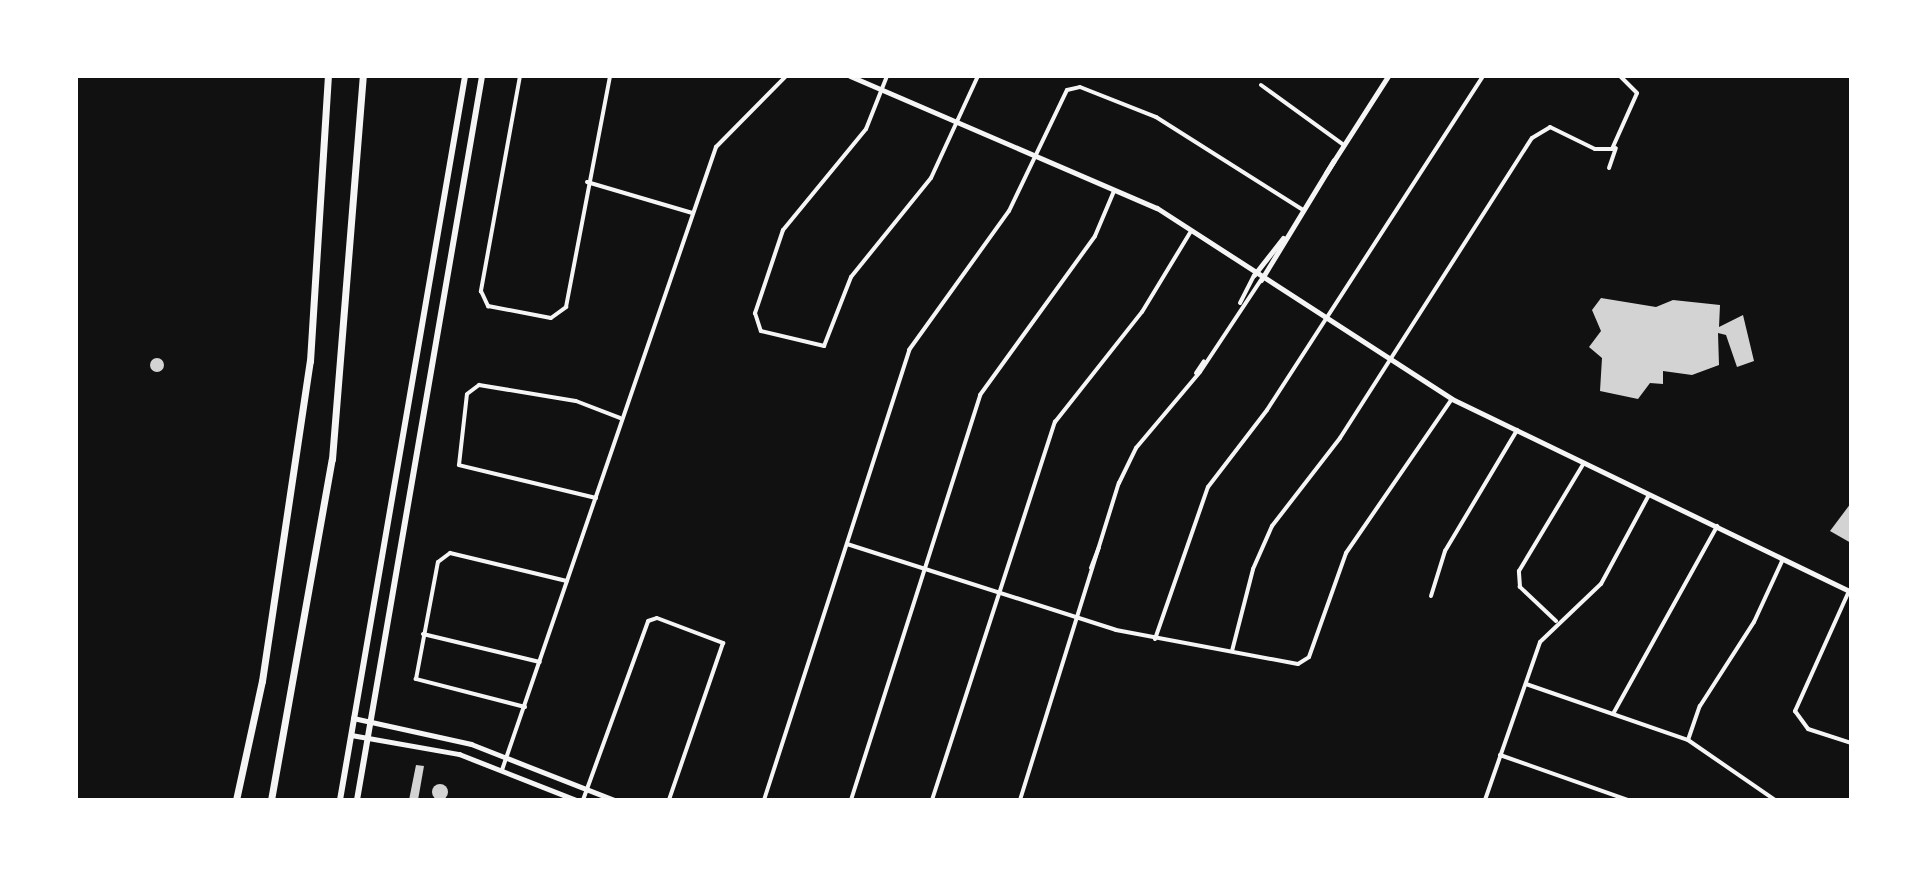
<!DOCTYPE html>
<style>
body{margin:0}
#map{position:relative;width:1927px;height:876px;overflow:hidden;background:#111;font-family:"Source Serif 4",serif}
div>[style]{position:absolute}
.building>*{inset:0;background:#d3d3d3}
.round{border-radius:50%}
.minor>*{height:4px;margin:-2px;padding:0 2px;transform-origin:2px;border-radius:2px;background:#f5f5f5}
.tertiary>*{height:5px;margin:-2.5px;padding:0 2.5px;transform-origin:2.5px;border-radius:2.5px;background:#f5f5f5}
.primary>*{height:6px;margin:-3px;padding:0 3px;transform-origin:3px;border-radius:3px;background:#f5f5f5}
.motorway>*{height:7px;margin:-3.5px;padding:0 3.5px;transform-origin:3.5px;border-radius:3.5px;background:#f5f5f5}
span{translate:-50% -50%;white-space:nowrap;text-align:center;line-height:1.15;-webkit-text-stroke:8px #fff;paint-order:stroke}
.frame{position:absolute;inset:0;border:78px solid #fff;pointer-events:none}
</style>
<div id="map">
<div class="building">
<i style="clip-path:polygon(1601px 298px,1656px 307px,1673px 300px,1720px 305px,1719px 327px,1743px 315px,1754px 361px,1737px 367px,1726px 335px,1718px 333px,1719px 365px,1692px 375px,1663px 371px,1663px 384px,1650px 383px,1638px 399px,1600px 391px,1602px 358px,1589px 347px,1601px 331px,1592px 310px)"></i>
<i class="round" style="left:150px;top:358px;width:14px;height:14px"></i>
<i style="clip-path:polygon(1851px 503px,1851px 543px,1830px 531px)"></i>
<i style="clip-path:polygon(416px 765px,424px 766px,418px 800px,409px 800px)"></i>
<i class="round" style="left:432px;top:784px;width:16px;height:16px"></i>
</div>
<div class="minor">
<i style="left:520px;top:76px;width:219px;rotate:100.3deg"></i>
<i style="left:481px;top:291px;width:17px;rotate:65deg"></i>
<i style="left:488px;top:306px;width:64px;rotate:10.8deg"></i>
<i style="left:551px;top:318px;width:19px;rotate:-36deg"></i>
<i style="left:566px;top:307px;width:235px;rotate:-79.2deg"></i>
<i style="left:887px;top:76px;width:57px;rotate:111.6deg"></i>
<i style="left:866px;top:129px;width:131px;rotate:129.4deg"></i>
<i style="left:783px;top:230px;width:88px;rotate:108.6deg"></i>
<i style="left:755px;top:313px;width:19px;rotate:72deg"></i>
<i style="left:761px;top:331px;width:65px;rotate:13.4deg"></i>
<i style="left:824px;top:346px;width:74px;rotate:-68.6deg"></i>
<i style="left:851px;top:277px;width:127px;rotate:-51.1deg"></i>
<i style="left:931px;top:178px;width:112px;rotate:-65.3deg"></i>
<i style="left:1261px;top:85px;width:102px;rotate:35.9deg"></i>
<i style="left:1609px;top:168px;width:21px;rotate:-71deg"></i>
<i style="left:587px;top:182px;width:109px;rotate:16.4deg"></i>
<i style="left:1240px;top:303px;width:30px;rotate:-63deg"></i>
<i style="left:1196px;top:373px;width:14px;rotate:-56deg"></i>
<i style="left:596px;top:498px;width:141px;rotate:-166.5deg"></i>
<i style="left:459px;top:465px;width:71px;rotate:-83.6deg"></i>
<i style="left:467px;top:394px;width:15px;rotate:-37deg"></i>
<i style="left:479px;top:385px;width:98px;rotate:9.4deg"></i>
<i style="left:576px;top:401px;width:47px;rotate:21.1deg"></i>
<i style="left:847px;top:544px;width:282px;rotate:17.7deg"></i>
<i style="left:1116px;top:630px;width:185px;rotate:10.6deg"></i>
<i style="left:1298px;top:664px;width:13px;rotate:-32deg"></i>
<i style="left:1309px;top:657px;width:110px;rotate:-70.4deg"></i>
<i style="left:1346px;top:553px;width:187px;rotate:-55.5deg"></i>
<i style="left:1091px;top:568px;width:22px;rotate:-69deg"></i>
<i style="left:1849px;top:591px;width:132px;rotate:114.2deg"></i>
<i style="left:1795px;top:711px;width:22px;rotate:54deg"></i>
<i style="left:1808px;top:729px;width:45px;rotate:18deg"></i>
<i style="left:1431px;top:596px;width:47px;rotate:-72.7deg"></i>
<i style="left:1445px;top:551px;width:141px;rotate:-59.2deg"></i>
<i style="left:1556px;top:621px;width:50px;rotate:-136.6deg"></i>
<i style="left:1520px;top:587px;width:16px;rotate:-94deg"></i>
<i style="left:1519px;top:571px;width:126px;rotate:-59deg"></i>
<i style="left:423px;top:634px;width:120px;rotate:13.5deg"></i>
<i style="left:1155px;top:639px;width:161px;rotate:-70.8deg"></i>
<i style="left:1208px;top:487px;width:97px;rotate:-52.5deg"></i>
<i style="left:1267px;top:410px;width:398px;rotate:-57.1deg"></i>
<i style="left:1232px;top:651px;width:85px;rotate:-75.6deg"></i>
<i style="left:1253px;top:569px;width:47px;rotate:-66.2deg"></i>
<i style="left:1272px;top:526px;width:111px;rotate:-52.3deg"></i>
<i style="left:1340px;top:438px;width:356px;rotate:-57.4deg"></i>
<i style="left:1532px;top:138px;width:21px;rotate:-31deg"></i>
<i style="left:1550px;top:127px;width:50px;rotate:26.1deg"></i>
<i style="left:1595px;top:149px;width:17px"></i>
<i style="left:1612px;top:149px;width:61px;rotate:-65.9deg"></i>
<i style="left:1637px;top:93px;width:24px;rotate:-135deg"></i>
<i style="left:1526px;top:684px;width:171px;rotate:19.1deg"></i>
<i style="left:1688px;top:740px;width:106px;rotate:34.6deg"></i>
<i style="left:525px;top:707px;width:113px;rotate:-165.6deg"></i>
<i style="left:416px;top:679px;width:119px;rotate:-79.4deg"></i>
<i style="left:438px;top:562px;width:15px;rotate:-37deg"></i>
<i style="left:450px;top:553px;width:120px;rotate:13.5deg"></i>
<i style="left:1613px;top:714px;width:215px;rotate:-61deg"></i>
<i style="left:1688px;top:740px;width:36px;rotate:-71deg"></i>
<i style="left:1700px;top:706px;width:100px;rotate:-57.3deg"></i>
<i style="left:1754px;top:622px;width:69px;rotate:-65.3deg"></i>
<i style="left:1500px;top:755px;width:136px;rotate:19.4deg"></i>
<i style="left:502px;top:770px;width:659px;rotate:-71.04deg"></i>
<i style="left:716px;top:147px;width:100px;rotate:-45.4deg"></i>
<i style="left:583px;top:800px;width:190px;rotate:-70deg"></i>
<i style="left:648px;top:621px;width:9px;rotate:-18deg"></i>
<i style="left:657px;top:618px;width:71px;rotate:20.7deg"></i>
<i style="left:723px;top:643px;width:166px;rotate:109deg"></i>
<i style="left:764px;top:800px;width:473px;rotate:-72.1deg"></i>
<i style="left:909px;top:350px;width:171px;rotate:-54.3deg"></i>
<i style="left:1009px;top:211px;width:134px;rotate:-64.4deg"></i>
<i style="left:1067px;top:90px;width:13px;rotate:-13deg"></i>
<i style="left:1080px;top:87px;width:82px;rotate:21.5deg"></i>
<i style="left:1156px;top:117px;width:174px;rotate:32.3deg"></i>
<i style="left:851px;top:800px;width:425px;rotate:-72.3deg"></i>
<i style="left:980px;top:395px;width:196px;rotate:-54.1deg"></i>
<i style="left:1095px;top:236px;width:49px;rotate:-67.1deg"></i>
<i style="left:932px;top:800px;width:398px;rotate:-72deg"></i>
<i style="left:1055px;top:422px;width:140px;rotate:-51.7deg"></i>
<i style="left:1142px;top:312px;width:95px;rotate:-58.8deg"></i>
<i style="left:1020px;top:800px;width:332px;rotate:-72.7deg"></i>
<i style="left:1119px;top:483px;width:39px;rotate:-64deg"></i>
<i style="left:1136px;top:448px;width:99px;rotate:-49.9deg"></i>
<i style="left:1200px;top:372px;width:110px;rotate:-56.5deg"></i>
<i style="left:1485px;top:800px;width:167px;rotate:-70.8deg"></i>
<i style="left:1540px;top:642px;width:84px;rotate:-43.6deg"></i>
<i style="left:1601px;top:584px;width:101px;rotate:-61.7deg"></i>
</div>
<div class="tertiary">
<i style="left:850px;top:76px;width:334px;rotate:23.3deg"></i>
<i style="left:1157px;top:208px;width:351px;rotate:32.9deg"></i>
<i style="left:1452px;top:399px;width:443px;rotate:25.8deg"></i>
<i style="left:1326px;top:173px;width:115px;rotate:-57.4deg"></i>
<i style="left:1254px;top:275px;width:47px;rotate:-51.9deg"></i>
<i style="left:1261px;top:280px;width:140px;rotate:-58.7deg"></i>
<i style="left:353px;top:718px;width:121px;rotate:12.4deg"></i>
<i style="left:471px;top:744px;width:154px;rotate:21.4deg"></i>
<i style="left:351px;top:735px;width:110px;rotate:10deg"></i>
<i style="left:459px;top:754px;width:126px;rotate:21.5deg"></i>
</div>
<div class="primary">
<i style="left:340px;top:800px;width:735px;rotate:-80.2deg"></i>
<i style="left:357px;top:800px;width:735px;rotate:-80.2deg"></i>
</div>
<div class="motorway">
<i style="left:236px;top:800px;width:122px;rotate:-77.7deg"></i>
<i style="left:262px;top:681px;width:324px;rotate:-81.5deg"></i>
<i style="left:310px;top:361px;width:286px;rotate:-86.4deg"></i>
<i style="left:271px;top:800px;width:346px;rotate:-79.9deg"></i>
<i style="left:332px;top:459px;width:384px;rotate:-85.4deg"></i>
</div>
<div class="frame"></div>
</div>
